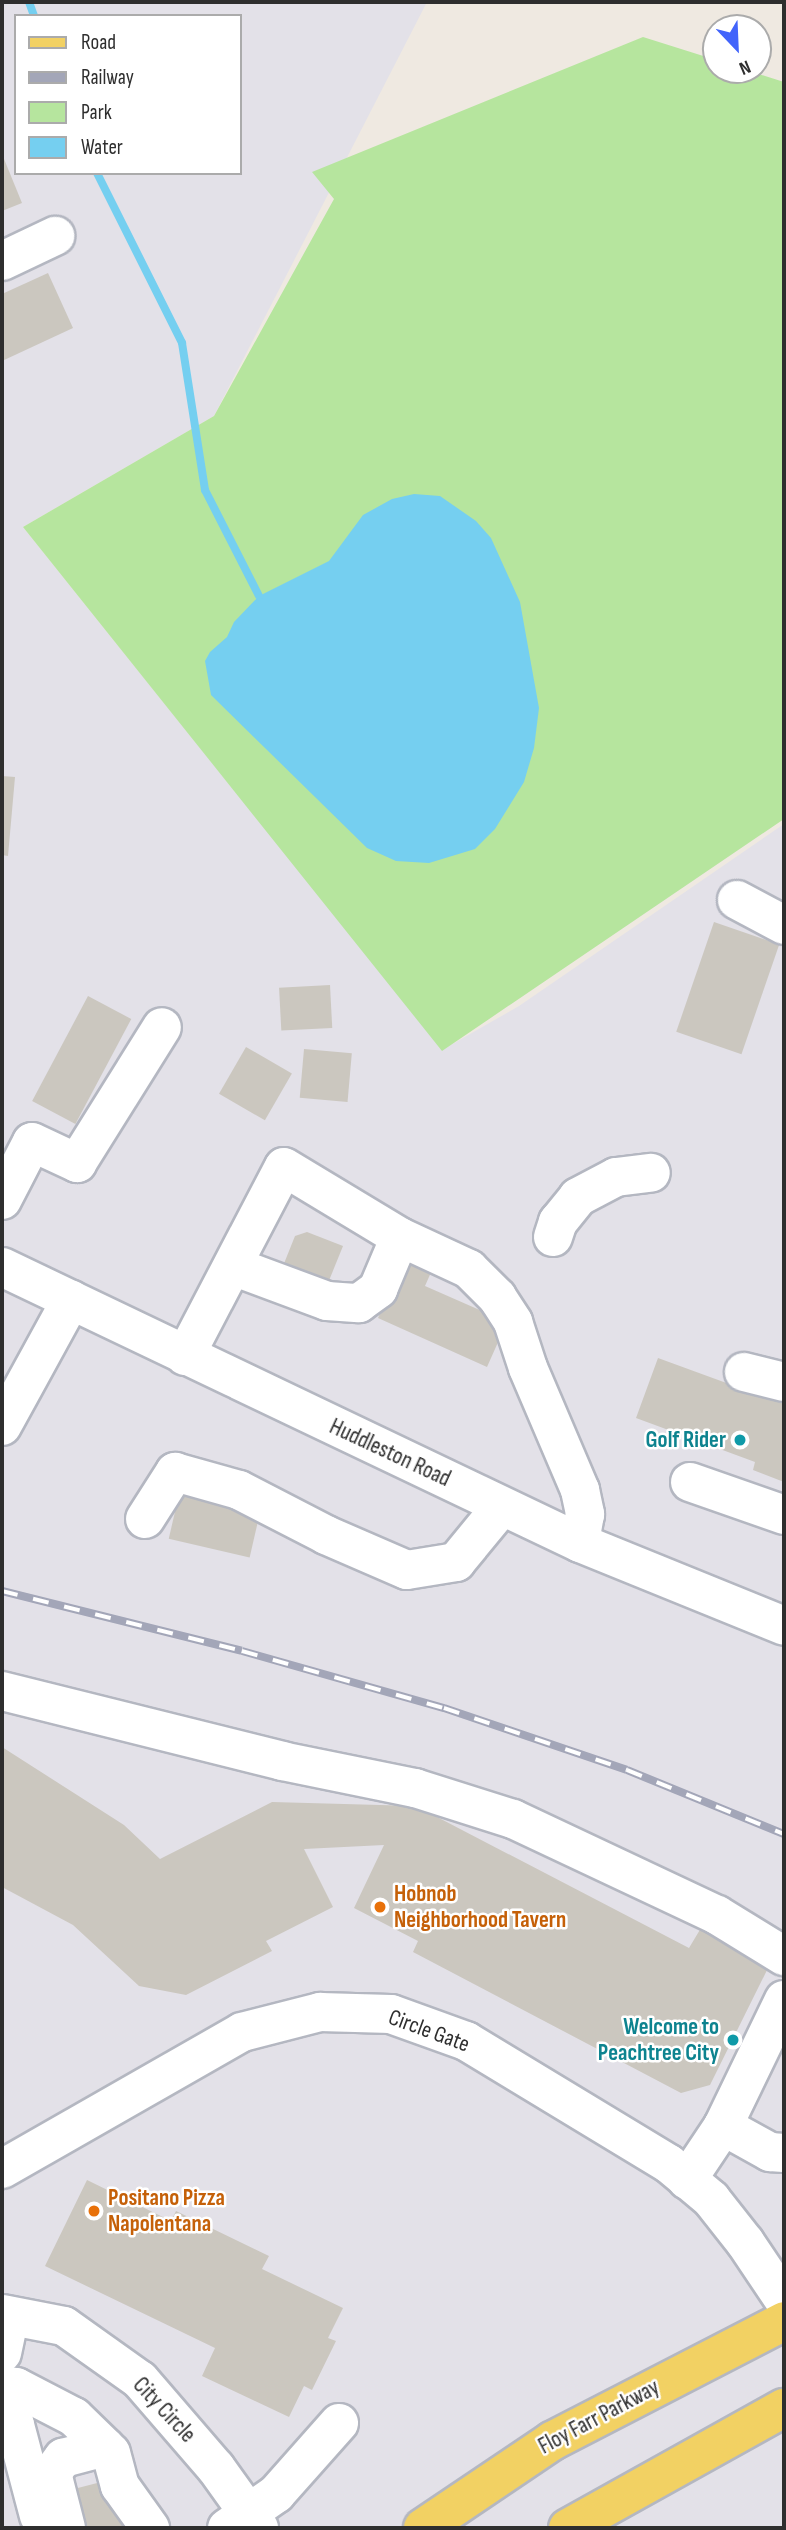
<!DOCTYPE html>
<style>
body{margin:0}
#map{position:relative;width:786px;height:2530px;overflow:hidden;background:#efe9e1;font-family:"Sofia Sans Condensed",sans-serif}
div>[style]{position:absolute}
.industrial>*{inset:0;background:#e3e1e8}
.green>*{inset:0;background:#b6e59e}
.water>*{inset:0;background:#75cff0}
.stream>*{height:8px;margin:-4px;padding:0 4px;transform-origin:4px;border-radius:4px;background:#75cff0}
.building>*{inset:0;background:#cbc7bf;transform-origin:0 0}
.roads{filter:drop-shadow(2px 0 #b4b7c1) drop-shadow(-2px 0 #b4b7c1) drop-shadow(0 2px #b4b7c1) drop-shadow(0 -2px #b4b7c1)}
.minor>*{height:38px;margin:-19px;padding:0 19px;transform-origin:19px;border-radius:19px;background:#fff}
.major>*{height:38px;margin:-19px;padding:0 19px;transform-origin:19px;border-radius:19px;background:#f2d163}
.rail>*{height:8px;margin-top:-4px;transform-origin:0;background:repeating-linear-gradient(90deg,#fff 0 16px,#a3a6b8 0 32px);box-sizing:border-box;border-block:2px solid #a3a6b8}
.dots>*{width:19px;height:19px;translate:-50% -50%;box-sizing:border-box;border:4px solid #fff;border-radius:50%}
span{translate:-50% -50%;white-space:nowrap;text-align:center;line-height:1.15;-webkit-text-stroke:5px #fff;paint-order:stroke}
.culture-label{font-size:23px;color:#0d838f;font-weight:700}
.right{translate:-100% -50%;text-align:right}
.street-label{font-size:23px;color:#2e2e2e}
.food-label{font-size:23px;color:#c56008;font-weight:700}
.left{translate:0 -50%;text-align:left}
.frame{position:absolute;inset:0;border:4px solid #2e2e2e;pointer-events:none}
.legend{position:absolute;left:14px;top:14px;width:228px;height:161px;box-sizing:border-box;background:#fff;border:2px solid #ababab;margin:0;padding:9px 12px;list-style:none;font-size:21px;color:#2e2e2e}
.legend li{display:flex;align-items:center;gap:14px;height:35px}
.legend b{width:35px;border:2px solid #ababab}
.north{position:absolute;left:702px;top:14px;width:70px;height:70px;box-sizing:border-box;background:#fff;border:2px solid #ababab;border-radius:50%;rotate:157deg;font-size:19px;font-weight:700;line-height:28px;text-align:center;color:#2e2e2e}
.north::after{content:'';display:block;margin:auto;width:24px;height:32px;background:#4264fb;clip-path:polygon(50% 0,100% 100%,50% 72%,0 100%)}
</style>
<div id="map">
<div class="industrial">
<i style="clip-path:polygon(evenodd,2px 2px,427px 2px,214px 416px,23px 527px,442px 1050px,519px 1006px,784px 824px,784px 2528px,2px 2528px,2px 2px,16px 16px,240px 16px,240px 173px,16px 173px,16px 16px)"></i>
</div>
<div class="green">
<i style="clip-path:polygon(643px 37px,716px 60px,716px 70px,746px 70px,784px 82px,784px 819px,442px 1051px,23px 527px,214px 416px,334px 199px,312px 172px)"></i>
</div>
<div class="water">
<i style="clip-path:polygon(414px 494px,440px 496px,476px 521px,491px 538px,520px 602px,539px 708px,534px 748px,524px 782px,495px 829px,475px 849px,429px 863px,396px 861px,367px 848px,211px 695px,205px 661px,210px 652px,227px 637px,234px 622px,259px 596px,329px 561px,363px 515px,392px 499px)"></i>
</div>
<div class="stream">
<i style="left:29px;top:2px;width:15px;rotate:70deg"></i>
<i style="left:97px;top:173px;width:190px;rotate:63.4deg"></i>
<i style="left:182px;top:343px;width:149px;rotate:81.1deg"></i>
<i style="left:205px;top:490px;width:119px;rotate:63deg"></i>
</div>
<div class="building">
<i style="clip-path:polygon(2px 154px,22px 203px,2px 211px)"></i>
<i style="clip-path:polygon(48px 273px,73px 328px,2px 361px,2px 294px)"></i>
<i style="clip-path:polygon(2px 776px,15px 777px,8px 856px,2px 855px)"></i>
<i style="left:714px;top:922px;width:69px;height:116px;rotate:19deg"></i>
<i style="left:330px;top:985px;width:43px;height:51px;rotate:87deg"></i>
<i style="left:88px;top:996px;width:49px;height:119px;rotate:28deg"></i>
<i style="left:246px;top:1047px;width:53px;height:54px;rotate:30deg"></i>
<i style="left:304px;top:1049px;width:48px;height:49px;rotate:5deg"></i>
<i style="clip-path:polygon(307px 1232px,343px 1246px,326px 1288px,281px 1271px,295px 1236px)"></i>
<i style="clip-path:polygon(417px 1252px,436px 1261px,425px 1286px,507px 1322px,487px 1367px,378px 1318px,401px 1268px,408px 1271px)"></i>
<i style="clip-path:polygon(658px 1358px,784px 1404px,784px 1482px,753px 1470px,755px 1462px,636px 1418px)"></i>
<i style="left:180px;top:1490px;width:83px;height:50px;rotate:13deg"></i>
<i style="clip-path:polygon(2px 1747px,124px 1825px,160px 1859px,272px 1802px,416px 1806px,689px 1948px,701px 1928px,771px 1962px,710px 2085px,681px 2093px,413px 1952px,418px 1941px,354px 1908px,384px 1845px,304px 1849px,333px 1907px,266px 1941px,272px 1951px,186px 1995px,139px 1986px,73px 1925px,2px 1887px)"></i>
<i style="clip-path:polygon(87px 2180px,171px 2221px,176px 2211px,269px 2256px,262px 2269px,343px 2308px,328px 2338px,336px 2341px,312px 2390px,304px 2386px,289px 2417px,202px 2376px,215px 2348px,45px 2266px)"></i>
<i style="clip-path:polygon(105px 2481px,117px 2500px,124px 2528px,78px 2528px,70px 2490px)"></i>
</div>
<div class="roads">
<div class="minor">
<i style="left:2px;top:261px;width:59px;rotate:-25.3deg"></i>
<i style="left:737px;top:900px;width:53px;rotate:28deg"></i>
<i style="left:2px;top:1200px;width:65px;rotate:-62.7deg"></i>
<i style="left:32px;top:1142px;width:50px;rotate:25deg"></i>
<i style="left:77px;top:1163px;width:160px;rotate:-58deg"></i>
<i style="left:553px;top:1237px;width:16px;rotate:-72deg"></i>
<i style="left:558px;top:1222px;width:32px;rotate:-51deg"></i>
<i style="left:578px;top:1197px;width:43px;rotate:-27.8deg"></i>
<i style="left:616px;top:1177px;width:35px;rotate:-7deg"></i>
<i style="left:233px;top:1266px;width:100px;rotate:20.4deg"></i>
<i style="left:327px;top:1301px;width:32px;rotate:4deg"></i>
<i style="left:359px;top:1303px;width:24px;rotate:-36deg"></i>
<i style="left:378px;top:1289px;width:56px;rotate:-67.1deg"></i>
<i style="left:2px;top:1267px;width:641px;rotate:25.52deg"></i>
<i style="left:580px;top:1543px;width:220px;rotate:22.1deg"></i>
<i style="left:185px;top:1356px;width:213px;rotate:-62.4deg"></i>
<i style="left:284px;top:1167px;width:135px;rotate:31.1deg"></i>
<i style="left:400px;top:1237px;width:76px;rotate:24.9deg"></i>
<i style="left:469px;top:1269px;width:40px;rotate:45deg"></i>
<i style="left:497px;top:1297px;width:30px;rotate:57deg"></i>
<i style="left:513px;top:1322px;width:48px;rotate:71.9deg"></i>
<i style="left:528px;top:1368px;width:133px;rotate:66.9deg"></i>
<i style="left:580px;top:1490px;width:25px;rotate:78deg"></i>
<i style="left:585px;top:1514px;width:29px;rotate:100deg"></i>
<i style="left:744px;top:1372px;width:41px;rotate:14deg"></i>
<i style="left:2px;top:1426px;width:144px;rotate:-61.3deg"></i>
<i style="left:690px;top:1482px;width:100px;rotate:19.3deg"></i>
<i style="left:145px;top:1519px;width:56px;rotate:-57.4deg"></i>
<i style="left:175px;top:1472px;width:66px;rotate:15.7deg"></i>
<i style="left:239px;top:1490px;width:98px;rotate:27.3deg"></i>
<i style="left:326px;top:1535px;width:88px;rotate:23.4deg"></i>
<i style="left:407px;top:1570px;width:50px;rotate:-9.3deg"></i>
<i style="left:456px;top:1562px;width:72px;rotate:-50.6deg"></i>
<i style="left:2px;top:1691px;width:289px;rotate:14deg"></i>
<i style="left:282px;top:1761px;width:136px;rotate:11.5deg"></i>
<i style="left:415px;top:1788px;width:103px;rotate:17.6deg"></i>
<i style="left:513px;top:1819px;width:225px;rotate:25.2deg"></i>
<i style="left:717px;top:1915px;width:79px;rotate:31.5deg"></i>
<i style="left:723px;top:2126px;width:54px;rotate:29deg"></i>
<i style="left:770px;top:2152px;width:14px;rotate:4deg"></i>
<i style="left:2px;top:2169px;width:276px;rotate:-29.7deg"></i>
<i style="left:242px;top:2032px;width:81px;rotate:-14.4deg"></i>
<i style="left:320px;top:2012px;width:71px;rotate:1.6deg"></i>
<i style="left:391px;top:2014px;width:80px;rotate:19.8deg"></i>
<i style="left:466px;top:2041px;width:237px;rotate:31.2deg"></i>
<i style="left:669px;top:2164px;width:55px;rotate:39.8deg"></i>
<i style="left:711px;top:2199px;width:55px;rotate:51.7deg"></i>
<i style="left:745px;top:2242px;width:70px;rotate:56.1deg"></i>
<i style="left:687px;top:2180px;width:65px;rotate:-56.3deg"></i>
<i style="left:723px;top:2126px;width:140px;rotate:-64.2deg"></i>
<i style="left:2px;top:2314px;width:63px;rotate:11deg"></i>
<i style="left:64px;top:2326px;width:93px;rotate:35.4deg"></i>
<i style="left:140px;top:2380px;width:116px;rotate:49.2deg"></i>
<i style="left:216px;top:2468px;width:74px;rotate:54.4deg"></i>
<i style="left:2px;top:2353px;width:38px;rotate:-78deg"></i>
<i style="left:2px;top:2385px;width:14px;rotate:8deg"></i>
<i style="left:16px;top:2387px;width:65px;rotate:27.3deg"></i>
<i style="left:74px;top:2417px;width:43px;rotate:44.1deg"></i>
<i style="left:2px;top:2417px;width:7px"></i>
<i style="left:9px;top:2417px;width:10px;rotate:53deg"></i>
<i style="left:15px;top:2425px;width:94px;rotate:75.2deg"></i>
<i style="left:66px;top:2528px;width:57px;rotate:-104.3deg"></i>
<i style="left:52px;top:2473px;width:19px;rotate:-54deg"></i>
<i style="left:63px;top:2458px;width:43px;rotate:-14.7deg"></i>
<i style="left:105px;top:2447px;width:8px;rotate:45deg"></i>
<i style="left:111px;top:2453px;width:34px;rotate:75deg"></i>
<i style="left:120px;top:2486px;width:52px;rotate:54.5deg"></i>
<i style="left:227px;top:2528px;width:60px;rotate:-34.8deg"></i>
<i style="left:276px;top:2494px;width:95px;rotate:-48.4deg"></i>
</div>
<div class="major">
<i style="left:423px;top:2528px;width:156px;rotate:-34deg"></i>
<i style="left:552px;top:2441px;width:261px;rotate:-27.3deg"></i>
<i style="left:568px;top:2528px;width:247px;rotate:-29.1deg"></i>
</div>
</div>
<div class="rail">
<i style="left:2px;top:1591px;width:247px;rotate:14deg"></i>
<i style="left:242px;top:1651px;width:210px;rotate:15.8deg"></i>
<i style="left:444px;top:1708px;width:193px;rotate:18.7deg"></i>
<i style="left:627px;top:1770px;width:170px;rotate:22.2deg"></i>
</div>
<div class="dots">
<i style="left:740px;top:1440px;background:#0f9aa8"></i>
<i style="left:380px;top:1907px;background:#e8710a"></i>
<i style="left:733px;top:2040px;background:#0f9aa8"></i>
<i style="left:94px;top:2211px;background:#e8710a"></i>
</div>
<div class="culture-label">
<span class="right" style="left:726px;top:1440px">Golf Rider</span>
<span class="right" style="left:719px;top:2040px">Welcome to<br>Peachtree City</span>
</div>
<div class="street-label">
<span style="left:390px;top:1453px;rotate:25deg">Huddleston Road</span>
<span style="left:429px;top:2031px;rotate:20deg">Circle Gate</span>
<span style="left:164px;top:2410px;rotate:47deg">City Circle</span>
<span style="left:599px;top:2417px;rotate:-28deg">Floy Farr Parkway</span>
</div>
<div class="food-label">
<span class="left" style="left:394px;top:1907px">Hobnob<br>Neighborhood Tavern</span>
<span class="left" style="left:108px;top:2211px">Positano Pizza<br>Napolentana</span>
</div>
<div class="frame"></div>
<ul class="legend">
<li><b style="height:9px;background:#f2d163"></b>Road</li>
<li><b style="height:9px;background:#a3a6b8"></b>Railway</li>
<li><b style="height:19px;background:#b6e59e"></b>Park</li>
<li><b style="height:19px;background:#75cff0"></b>Water</li>
</ul>
<div class="north">N</div>
</div>
